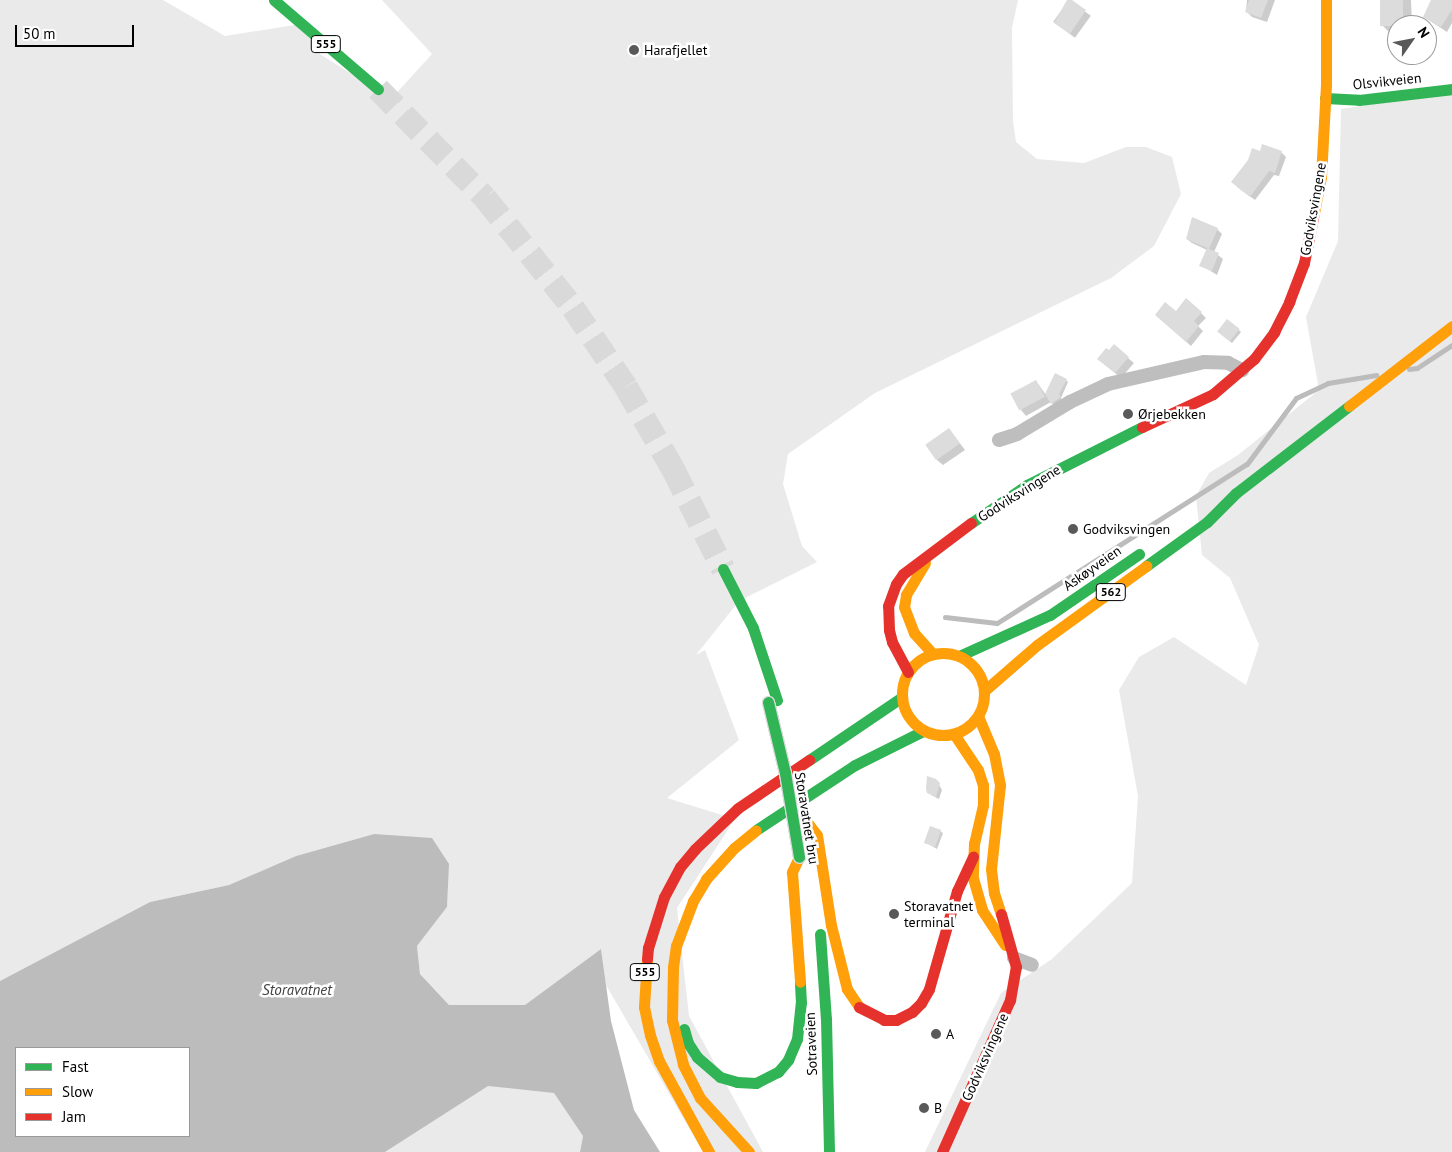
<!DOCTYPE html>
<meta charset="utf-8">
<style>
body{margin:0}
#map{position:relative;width:1452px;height:1152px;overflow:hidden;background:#fff;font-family:"PT Sans",sans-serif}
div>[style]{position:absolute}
.green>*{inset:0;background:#eaeaea}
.water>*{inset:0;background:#bcbcbc}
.shadow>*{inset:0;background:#0003;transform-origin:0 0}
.stream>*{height:5px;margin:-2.5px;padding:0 2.5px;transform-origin:2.5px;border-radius:2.5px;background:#bcbcbc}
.building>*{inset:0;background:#dcdcdc;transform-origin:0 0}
.highway-tunnel>*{height:24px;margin-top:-12px;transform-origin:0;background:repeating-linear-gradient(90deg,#d9d9d9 0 24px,transparent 0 36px)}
.street>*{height:14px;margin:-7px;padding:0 7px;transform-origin:7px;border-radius:7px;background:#bebebe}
.fast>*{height:11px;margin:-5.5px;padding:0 5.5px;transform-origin:5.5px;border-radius:5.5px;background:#30b455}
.slow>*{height:11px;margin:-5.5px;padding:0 5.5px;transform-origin:5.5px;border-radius:5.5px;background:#ff9f0a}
.slow>.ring{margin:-5.5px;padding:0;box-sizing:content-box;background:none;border:11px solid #ff9f0a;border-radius:50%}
.jam>*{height:11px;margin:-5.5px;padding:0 5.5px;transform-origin:5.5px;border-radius:5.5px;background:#e5322d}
.bridges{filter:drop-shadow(1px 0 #dbdbdb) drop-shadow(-1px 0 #dbdbdb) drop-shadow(0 1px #dbdbdb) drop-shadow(0 -1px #dbdbdb)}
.fast-bridge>*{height:11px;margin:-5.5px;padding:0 5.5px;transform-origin:5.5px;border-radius:5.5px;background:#30b455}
.dots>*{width:14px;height:14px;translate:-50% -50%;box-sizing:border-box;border:2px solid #fff;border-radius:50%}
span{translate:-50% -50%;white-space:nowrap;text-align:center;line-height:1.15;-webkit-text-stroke:5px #fff;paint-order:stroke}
.shield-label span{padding:1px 4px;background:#fff;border:1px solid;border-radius:4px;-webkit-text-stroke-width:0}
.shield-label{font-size:12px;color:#000;font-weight:700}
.poi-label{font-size:14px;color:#000}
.left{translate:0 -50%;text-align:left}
.street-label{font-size:14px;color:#000}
.water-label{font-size:15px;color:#404040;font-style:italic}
.legend{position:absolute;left:15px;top:1047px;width:175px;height:90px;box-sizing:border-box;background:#fff;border:1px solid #999;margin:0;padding:6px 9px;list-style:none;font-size:15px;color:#000}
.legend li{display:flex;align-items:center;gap:10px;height:25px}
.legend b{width:25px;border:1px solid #999}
.north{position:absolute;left:1387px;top:15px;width:50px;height:50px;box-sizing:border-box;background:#fff;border:1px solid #999;border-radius:50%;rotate:57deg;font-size:14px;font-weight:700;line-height:20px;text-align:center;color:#000}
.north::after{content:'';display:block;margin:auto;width:18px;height:22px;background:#595959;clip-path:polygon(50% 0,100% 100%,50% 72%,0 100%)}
.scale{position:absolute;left:15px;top:25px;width:119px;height:22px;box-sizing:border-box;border:2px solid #000;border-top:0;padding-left:6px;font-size:15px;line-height:18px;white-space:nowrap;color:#000;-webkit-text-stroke:4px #fff;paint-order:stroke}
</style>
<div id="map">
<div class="green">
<i style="clip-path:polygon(0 0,163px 0,225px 36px,301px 24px,320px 54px,391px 99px,432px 54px,382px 0,1018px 0,1012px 28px,1013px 121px,1016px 142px,1037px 159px,1084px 163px,1126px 147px,1146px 147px,1172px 157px,1181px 194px,1154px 246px,1111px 278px,875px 393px,788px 454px,783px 484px,802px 546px,817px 562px,739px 601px,696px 655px,705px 650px,739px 740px,667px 798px,735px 819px,677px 908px,689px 1016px,763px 1152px,703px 1152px,606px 985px,601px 949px,525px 1005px,449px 1005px,420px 974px,417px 946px,447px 907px,448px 864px,374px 834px,296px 856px,229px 885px,150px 902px,0 981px)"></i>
<i style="clip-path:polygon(1452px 92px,1452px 1152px,925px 1152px,1001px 993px,1052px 959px,1132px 883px,1138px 796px,1119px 690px,1139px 657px,1174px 637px,1246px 685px,1259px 645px,1230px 578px,1202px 555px,1196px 496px,1209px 473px,1238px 455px,1319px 390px,1306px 317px,1338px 241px,1341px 109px)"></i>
<i style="clip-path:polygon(488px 1085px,554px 1092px,583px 1136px,580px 1152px,385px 1152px)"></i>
</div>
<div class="water">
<i style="clip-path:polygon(evenodd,374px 834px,432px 838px,449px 864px,447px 907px,417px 946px,420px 974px,449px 1005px,525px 1005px,601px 949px,611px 1021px,634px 1110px,660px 1152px,580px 1152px,583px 1136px,554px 1093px,488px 1086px,385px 1152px,0 1152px,0 981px,150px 902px,229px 885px,296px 856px,374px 834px,16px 1048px,189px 1048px,189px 1136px,16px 1136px,16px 1048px)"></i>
</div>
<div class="shadow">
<i style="left:1069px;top:0;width:27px;height:27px;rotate:36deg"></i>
<i style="clip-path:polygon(1247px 0,1275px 0,1267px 22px,1252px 17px,1246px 11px)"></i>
<i style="clip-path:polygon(1381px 0,1411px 0,1412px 25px,1397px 25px,1397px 34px,1391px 34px,1382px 25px)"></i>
<i style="clip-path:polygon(1433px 0,1452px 0,1452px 23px,1447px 32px,1424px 17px)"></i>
<i style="clip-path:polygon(1260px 152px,1281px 152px,1286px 157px,1279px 176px,1274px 175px,1255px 200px,1237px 187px,1249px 161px)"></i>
<i style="clip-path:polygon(1217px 229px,1222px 234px,1214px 252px,1223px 259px,1217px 275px,1201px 265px,1207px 250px,1192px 243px,1187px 239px)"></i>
<i style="clip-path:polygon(1201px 313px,1206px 318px,1198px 326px,1203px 331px,1191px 346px,1162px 320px)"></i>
<i style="clip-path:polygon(1239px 330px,1241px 332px,1232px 343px,1221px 334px)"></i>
<i style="clip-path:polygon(1128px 358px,1134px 363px,1121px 378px,1104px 364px)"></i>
<i style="clip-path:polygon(1066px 380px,1068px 382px,1061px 398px,1062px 400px,1054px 405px,1051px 402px,1026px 416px,1021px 410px,1036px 381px,1046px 395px)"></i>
<i style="clip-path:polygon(949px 429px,965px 450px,943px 465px,937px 460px)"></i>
<i style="clip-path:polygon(938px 783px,942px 790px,939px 799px,931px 795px)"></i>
<i style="clip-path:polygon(940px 831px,943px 833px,937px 849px,925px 842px)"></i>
</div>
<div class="stream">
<i style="left:1409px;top:369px;width:8px;rotate:-7deg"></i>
<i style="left:1417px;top:368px;width:42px;rotate:-33.3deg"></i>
<i style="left:945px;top:617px;width:52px;rotate:6.6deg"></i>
<i style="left:997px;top:623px;width:296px;rotate:-32.5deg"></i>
<i style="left:1247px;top:464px;width:82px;rotate:-53.4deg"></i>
<i style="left:1296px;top:398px;width:35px;rotate:-25deg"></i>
<i style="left:1328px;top:383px;width:49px;rotate:-9.5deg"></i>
</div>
<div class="building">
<i style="clip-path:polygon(1067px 0,1072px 0,1086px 10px,1070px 34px,1054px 23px)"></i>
<i style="clip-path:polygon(1249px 0,1268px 0,1261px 18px,1245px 12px)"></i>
<i style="left:1380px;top:0;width:23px;height:26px"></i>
<i style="clip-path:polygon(1431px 0,1452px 0,1452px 10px,1441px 27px,1423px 17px)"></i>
<i style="clip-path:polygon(1262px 144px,1282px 151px,1275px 173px,1269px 171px,1250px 197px,1231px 182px,1248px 160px,1252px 148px,1260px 151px)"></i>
<i style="clip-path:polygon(1192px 217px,1218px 228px,1209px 249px,1219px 253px,1212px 271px,1199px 266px,1207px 248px,1186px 239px)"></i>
<i style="clip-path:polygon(1186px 298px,1202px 312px,1194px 321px,1199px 326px,1186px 342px,1155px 315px,1165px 302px,1176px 311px)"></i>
<i style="left:1227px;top:319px;width:16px;height:16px;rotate:38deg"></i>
<i style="clip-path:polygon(1114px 344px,1129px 357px,1115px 373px,1097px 359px,1106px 348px,1109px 350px)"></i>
<i style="clip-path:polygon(1055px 373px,1067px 379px,1059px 394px,1061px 397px,1051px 404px,1045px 394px)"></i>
<i style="left:1036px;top:380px;width:19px;height:29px;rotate:62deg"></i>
<i style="left:949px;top:428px;width:19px;height:29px;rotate:55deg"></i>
<i style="clip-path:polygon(927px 776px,936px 779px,940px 783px,936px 797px,927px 793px,926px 789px)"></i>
<i style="left:930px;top:826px;width:12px;height:18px;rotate:20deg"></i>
</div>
<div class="highway-tunnel">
<i style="left:378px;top:89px;width:153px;rotate:45.5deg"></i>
<i style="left:485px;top:198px;width:141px;rotate:51.3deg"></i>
<i style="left:573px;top:308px;width:95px;rotate:56.1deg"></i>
<i style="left:626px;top:387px;width:95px;rotate:60.2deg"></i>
<i style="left:673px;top:469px;width:112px;rotate:63.4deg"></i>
</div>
<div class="street">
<i style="left:999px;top:440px;width:19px;rotate:-18deg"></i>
<i style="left:1017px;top:434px;width:62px;rotate:-31.1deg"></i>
<i style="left:1070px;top:402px;width:42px;rotate:-25.3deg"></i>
<i style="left:1108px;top:384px;width:98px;rotate:-12.9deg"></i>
<i style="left:1204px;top:362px;width:24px;rotate:2deg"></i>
<i style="left:1228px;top:363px;width:16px;rotate:27deg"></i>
<i style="left:1014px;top:958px;width:19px;rotate:21deg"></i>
</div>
<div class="fast">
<i style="left:274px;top:0;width:137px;rotate:40.6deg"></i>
<i style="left:1325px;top:98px;width:34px;rotate:3deg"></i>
<i style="left:1359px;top:100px;width:94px;rotate:-6.7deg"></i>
<i style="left:971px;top:523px;width:68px;rotate:-34.2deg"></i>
<i style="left:1027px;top:485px;width:129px;rotate:-26.8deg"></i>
<i style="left:1146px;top:566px;width:75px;rotate:-35.8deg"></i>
<i style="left:1207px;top:522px;width:41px;rotate:-45deg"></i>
<i style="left:1236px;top:493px;width:143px;rotate:-37.6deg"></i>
<i style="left:723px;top:569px;width:66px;rotate:63deg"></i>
<i style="left:753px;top:628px;width:76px;rotate:71.6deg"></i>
<i style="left:959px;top:656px;width:100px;rotate:-24.3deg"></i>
<i style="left:1050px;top:615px;width:108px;rotate:-34.4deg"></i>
<i style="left:809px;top:760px;width:112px;rotate:-34.1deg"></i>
<i style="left:756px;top:830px;width:118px;rotate:-33.3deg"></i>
<i style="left:855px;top:765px;width:76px;rotate:-26.6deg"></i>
<i style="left:820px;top:934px;width:85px;rotate:86deg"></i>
<i style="left:826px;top:1019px;width:133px;rotate:88.7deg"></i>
<i style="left:684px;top:1029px;width:15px;rotate:74deg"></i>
<i style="left:688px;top:1043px;width:17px;rotate:57deg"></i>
<i style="left:697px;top:1057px;width:30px;rotate:41deg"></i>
<i style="left:720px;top:1077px;width:18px;rotate:16deg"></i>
<i style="left:737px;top:1082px;width:19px;rotate:3deg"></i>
<i style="left:756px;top:1083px;width:25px;rotate:-27deg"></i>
<i style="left:778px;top:1072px;width:16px;rotate:-50deg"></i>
<i style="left:788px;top:1060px;width:23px;rotate:-67deg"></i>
<i style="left:797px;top:1039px;width:36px;rotate:-84deg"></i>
<i style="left:801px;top:1003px;width:21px;rotate:-93deg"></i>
</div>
<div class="slow">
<i style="left:1313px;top:218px;width:42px;rotate:-79deg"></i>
<i style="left:1321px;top:177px;width:93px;rotate:-86.9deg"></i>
<i style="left:1326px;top:84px;width:84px;rotate:-90deg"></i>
<i style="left:1349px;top:406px;width:130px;rotate:-37.8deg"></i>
<i style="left:925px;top:563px;width:37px;rotate:121deg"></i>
<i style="left:906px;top:595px;width:12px;rotate:99deg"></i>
<i style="left:904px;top:607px;width:28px;rotate:69deg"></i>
<i style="left:914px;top:633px;width:28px;rotate:48deg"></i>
<i class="ring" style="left:902px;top:653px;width:71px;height:71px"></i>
<i style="left:984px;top:691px;width:70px;rotate:-41deg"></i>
<i style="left:1037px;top:645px;width:135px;rotate:-35.9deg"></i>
<i style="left:978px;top:716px;width:41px;rotate:67.2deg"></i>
<i style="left:994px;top:754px;width:32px;rotate:79deg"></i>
<i style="left:1000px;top:785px;width:84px;rotate:96.1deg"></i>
<i style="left:991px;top:869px;width:24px;rotate:83deg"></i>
<i style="left:994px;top:893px;width:22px;rotate:72deg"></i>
<i style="left:954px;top:734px;width:43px;rotate:56.3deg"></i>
<i style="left:978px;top:770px;width:16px;rotate:72deg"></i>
<i style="left:983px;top:785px;width:20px;rotate:90deg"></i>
<i style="left:983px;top:805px;width:39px;rotate:103deg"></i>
<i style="left:974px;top:843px;width:35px;rotate:92deg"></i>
<i style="left:973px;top:878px;width:33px;rotate:74deg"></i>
<i style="left:982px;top:910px;width:42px;rotate:56.7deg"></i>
<i style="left:804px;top:818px;width:21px;rotate:53deg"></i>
<i style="left:817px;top:835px;width:91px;rotate:81.2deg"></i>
<i style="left:831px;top:925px;width:66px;rotate:76deg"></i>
<i style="left:847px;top:989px;width:22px;rotate:56deg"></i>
<i style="left:799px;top:857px;width:17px;rotate:115deg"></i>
<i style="left:792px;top:872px;width:110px;rotate:85.8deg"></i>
<i style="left:647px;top:959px;width:48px;rotate:93.6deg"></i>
<i style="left:644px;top:1007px;width:29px;rotate:78deg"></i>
<i style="left:650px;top:1035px;width:28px;rotate:71deg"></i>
<i style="left:659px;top:1061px;width:104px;rotate:61.2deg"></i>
<i style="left:749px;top:1152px;width:73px;rotate:-132.2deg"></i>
<i style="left:700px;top:1098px;width:38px;rotate:-117deg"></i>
<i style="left:683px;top:1064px;width:45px;rotate:-104deg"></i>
<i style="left:672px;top:1020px;width:53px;rotate:-88.9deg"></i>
<i style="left:673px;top:967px;width:21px;rotate:-82deg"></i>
<i style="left:676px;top:946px;width:48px;rotate:-69.3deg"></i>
<i style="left:693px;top:901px;width:26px;rotate:-59deg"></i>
<i style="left:706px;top:879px;width:42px;rotate:-47.9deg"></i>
<i style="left:734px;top:848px;width:28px;rotate:-39deg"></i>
</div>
<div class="jam">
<i style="left:1142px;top:427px;width:78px;rotate:-24.9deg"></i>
<i style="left:1213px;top:394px;width:54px;rotate:-40.5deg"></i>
<i style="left:1254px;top:359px;width:34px;rotate:-53deg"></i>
<i style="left:1274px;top:332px;width:34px;rotate:-63deg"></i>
<i style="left:1289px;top:302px;width:42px;rotate:-69deg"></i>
<i style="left:1304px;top:263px;width:46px;rotate:-78.7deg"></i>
<i style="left:908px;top:672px;width:34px;rotate:-118deg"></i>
<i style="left:892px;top:642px;width:12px;rotate:-104deg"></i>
<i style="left:889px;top:630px;width:24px;rotate:-92deg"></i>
<i style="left:888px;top:606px;width:23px;rotate:-70deg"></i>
<i style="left:896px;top:584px;width:12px;rotate:-55deg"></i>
<i style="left:903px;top:574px;width:85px;rotate:-36.9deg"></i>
<i style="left:647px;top:959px;width:11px;rotate:-85deg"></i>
<i style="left:648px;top:948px;width:53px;rotate:-72.6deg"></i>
<i style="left:664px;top:897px;width:34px;rotate:-62deg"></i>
<i style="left:680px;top:867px;width:23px;rotate:-50deg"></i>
<i style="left:695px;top:849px;width:59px;rotate:-43.6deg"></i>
<i style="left:738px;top:808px;width:86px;rotate:-34.1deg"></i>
<i style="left:859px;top:1007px;width:28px;rotate:27deg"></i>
<i style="left:884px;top:1020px;width:12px"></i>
<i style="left:896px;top:1020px;width:18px;rotate:-27deg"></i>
<i style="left:912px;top:1012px;width:13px;rotate:-45deg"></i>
<i style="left:921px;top:1003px;width:16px;rotate:-60deg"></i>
<i style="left:929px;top:989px;width:102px;rotate:-74.1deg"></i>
<i style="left:957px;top:891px;width:38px;rotate:-65deg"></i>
<i style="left:942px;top:1152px;width:167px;rotate:-65.9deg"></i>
<i style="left:1010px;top:1000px;width:34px;rotate:-80deg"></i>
<i style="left:1016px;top:967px;width:55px;rotate:-105.8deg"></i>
</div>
<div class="bridges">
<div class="fast-bridge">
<i style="left:768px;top:702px;width:73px;rotate:76.5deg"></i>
<i style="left:785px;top:773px;width:85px;rotate:80.5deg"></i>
</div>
</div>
<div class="dots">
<i style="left:634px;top:50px;background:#595959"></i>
<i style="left:1128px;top:414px;background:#595959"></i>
<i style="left:1073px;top:529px;background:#595959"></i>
<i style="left:894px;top:914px;background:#595959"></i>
<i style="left:936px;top:1034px;background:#595959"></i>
<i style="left:924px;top:1108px;background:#595959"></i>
</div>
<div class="shield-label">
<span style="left:326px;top:44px">555</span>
<span style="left:1111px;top:592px">562</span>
<span style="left:645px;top:972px">555</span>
</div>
<div class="poi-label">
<span class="left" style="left:644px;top:50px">Harafjellet</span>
<span class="left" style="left:1138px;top:414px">Ørjebekken</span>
<span class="left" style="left:1083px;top:529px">Godviksvingen</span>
<span class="left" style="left:904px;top:914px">Storavatnet<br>terminal</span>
<span class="left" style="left:946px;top:1034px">A</span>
<span class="left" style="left:934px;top:1108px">B</span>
</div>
<div class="street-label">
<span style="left:1387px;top:81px;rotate:-6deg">Olsvikveien</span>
<span style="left:1313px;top:209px;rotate:-80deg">Godviksvingene</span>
<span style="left:1019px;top:493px;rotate:-32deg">Godviksvingene</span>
<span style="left:1092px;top:568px;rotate:-35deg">Askøyveien</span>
<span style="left:807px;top:818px;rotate:81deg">Storavatnet bru</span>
<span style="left:811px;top:1044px;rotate:-92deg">Sotraveien</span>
<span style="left:985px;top:1057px;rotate:-66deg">Godviksvingene</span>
</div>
<div class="water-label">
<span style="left:297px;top:990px">Storavatnet</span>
</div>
<ul class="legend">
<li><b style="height:6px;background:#30b455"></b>Fast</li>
<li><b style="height:6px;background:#ff9f0a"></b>Slow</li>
<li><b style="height:6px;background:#e5322d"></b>Jam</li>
</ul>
<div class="north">N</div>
<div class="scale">50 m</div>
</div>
